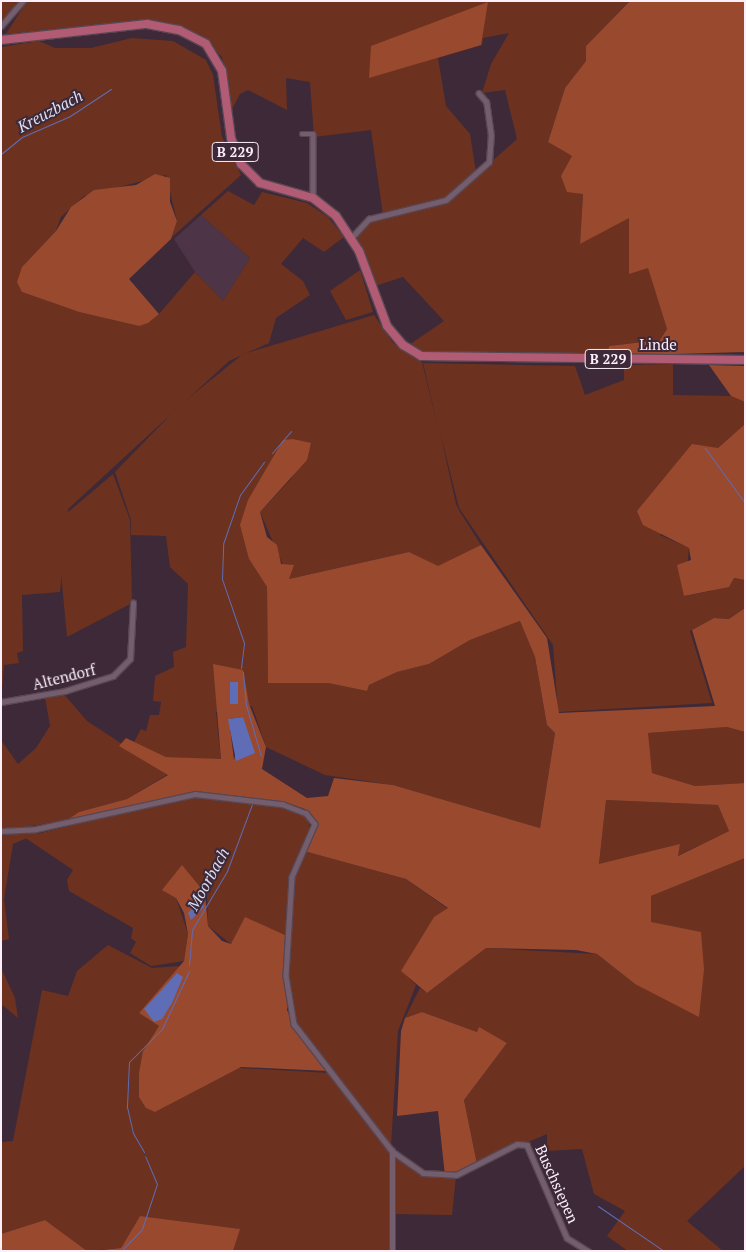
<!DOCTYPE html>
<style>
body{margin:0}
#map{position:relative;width:746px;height:1252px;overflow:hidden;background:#3d2938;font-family:"PT Serif",serif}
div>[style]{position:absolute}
.built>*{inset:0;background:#4d3447}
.green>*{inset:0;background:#6c321f}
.forest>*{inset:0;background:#99492e}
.water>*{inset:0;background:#5e6db6;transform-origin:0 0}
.stream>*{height:1px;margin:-0.5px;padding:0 0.5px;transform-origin:0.5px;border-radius:0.5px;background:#5e6db6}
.roads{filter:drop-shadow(1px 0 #584753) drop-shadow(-1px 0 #584753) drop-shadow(0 1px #584753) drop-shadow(0 -1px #584753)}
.street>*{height:4.5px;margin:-2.25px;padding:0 2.25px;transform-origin:2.25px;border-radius:2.25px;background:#745e6e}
.primary>*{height:8px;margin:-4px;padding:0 4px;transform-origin:4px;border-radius:4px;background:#b15b75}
span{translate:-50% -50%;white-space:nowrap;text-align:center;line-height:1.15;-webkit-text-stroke:4px #3d2938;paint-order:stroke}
.shield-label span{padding:1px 4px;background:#3d2938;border:1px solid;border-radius:4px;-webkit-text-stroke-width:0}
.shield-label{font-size:14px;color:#fdeff9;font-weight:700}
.street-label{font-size:15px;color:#fdeff9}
.water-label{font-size:16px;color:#d9dff4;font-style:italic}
.frame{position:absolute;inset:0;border:2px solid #fdeff9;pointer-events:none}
</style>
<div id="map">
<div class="built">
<i style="clip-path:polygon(201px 215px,250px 258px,223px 301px,195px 272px,174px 239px)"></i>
</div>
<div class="green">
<i style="clip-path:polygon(2px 1px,20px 1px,2px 22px)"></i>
<i style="clip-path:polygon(27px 1px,630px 1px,586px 46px,586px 61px,565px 88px,548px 142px,572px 156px,583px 193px,580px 244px,629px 217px,629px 273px,648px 267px,667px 329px,660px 340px,609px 346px,607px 356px,429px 355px,409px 345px,444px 321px,403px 277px,375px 286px,353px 237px,366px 221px,447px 201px,517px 139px,505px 90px,482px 93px,491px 64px,509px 33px,483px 38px,482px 45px,438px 58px,446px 106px,470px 134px,476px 172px,441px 201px,383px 215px,371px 130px,314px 137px,310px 82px,286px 78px,287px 110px,248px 90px,240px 94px,231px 111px,222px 57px,201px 35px,146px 20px,6px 34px)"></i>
<i style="clip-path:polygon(132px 38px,173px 41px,206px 60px,213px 75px,222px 137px,241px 175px,172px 237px,177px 221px,166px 175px,84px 196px,61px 217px,56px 231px,22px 267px,22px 292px,79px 312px,139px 326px,159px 314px,195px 272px,223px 301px,250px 258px,201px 215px,228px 191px,254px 205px,262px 192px,307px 203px,328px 217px,344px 237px,324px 252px,303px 238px,281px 264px,303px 281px,310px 295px,276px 318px,269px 343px,229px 361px,68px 509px,60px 592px,22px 595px,23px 651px,17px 653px,19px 663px,4px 665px,1px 701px,1px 47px,39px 41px,55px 48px,91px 48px)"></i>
<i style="clip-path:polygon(360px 270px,373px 312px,346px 320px,330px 291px)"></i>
<i style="clip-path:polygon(374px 315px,393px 343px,422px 362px,439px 432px,423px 363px,575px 366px,585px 395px,624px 380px,624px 365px,673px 364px,673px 395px,731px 396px,745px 402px,745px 424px,718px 448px,660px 535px,689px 548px,684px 596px,711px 591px,734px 578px,745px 580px,745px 608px,729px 619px,714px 618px,690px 631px,712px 703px,558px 712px,553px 645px,459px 508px,440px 432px,456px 504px,460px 512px,481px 545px,437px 567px,409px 552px,289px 579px,260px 512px,291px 479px,311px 444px,293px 439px,272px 460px,249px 559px,267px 587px,268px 683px,328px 683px,367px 691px,369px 685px,397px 672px,429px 664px,470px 640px,520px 621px,535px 657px,547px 725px,555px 733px,540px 828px,393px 785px,325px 775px,266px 747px,252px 706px,216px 712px,221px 760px,166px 757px,134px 742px,141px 729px,146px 731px,150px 715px,159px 715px,161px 702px,153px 701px,155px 676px,174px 667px,173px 652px,186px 647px,188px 584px,170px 567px,166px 536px,131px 535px,131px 520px,115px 472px,180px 405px,243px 354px)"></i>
<i style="clip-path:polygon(113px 474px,130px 520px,132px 603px,67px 637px,61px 573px,67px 513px)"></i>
<i style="clip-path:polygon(63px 693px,87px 721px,168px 774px,127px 799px,79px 812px,67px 820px,1px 831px,1px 740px,18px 764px,36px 748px,50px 726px,45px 697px)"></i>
<i style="clip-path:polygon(727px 727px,745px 732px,745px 783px,695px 786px,652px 773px,647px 733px)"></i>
<i style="clip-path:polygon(196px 795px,290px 808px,308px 818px,310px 830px,291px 874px,287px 936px,231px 944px,208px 926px,207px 897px,176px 898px,188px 934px,184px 961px,151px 966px,130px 953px,136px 942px,131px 938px,133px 928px,69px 891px,67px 880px,73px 870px,24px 837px)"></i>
<i style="clip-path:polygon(606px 800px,718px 805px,729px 831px,677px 856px,680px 845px,599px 865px)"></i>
<i style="clip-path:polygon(60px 824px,13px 844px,4px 899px,9px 939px,1px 941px,1px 832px)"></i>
<i style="clip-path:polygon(304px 851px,406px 879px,448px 909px,402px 971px,416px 985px,398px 1031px,391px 1146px,292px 1017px,287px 977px,294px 878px)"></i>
<i style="clip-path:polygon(745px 858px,745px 1166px,687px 1221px,723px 1251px,628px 1251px,607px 1236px,625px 1211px,594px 1194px,582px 1149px,547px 1151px,547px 1134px,477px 1164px,464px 1100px,507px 1043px,479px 1028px,477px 1032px,422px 1012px,405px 1018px,420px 988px,427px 993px,486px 948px,597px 954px,635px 984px,651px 922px,651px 896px)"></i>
<i style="clip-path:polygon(108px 945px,152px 968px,180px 966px,139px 1013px,159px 1026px,143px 1051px,155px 1112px,238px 1068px,330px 1073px,390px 1152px,390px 1251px,233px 1251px,239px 1229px,140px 1216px,121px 1248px,87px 1251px,45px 1220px,1px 1234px,1px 1142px,13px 1141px,42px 990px,68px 996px,77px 971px)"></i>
<i style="clip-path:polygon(1px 968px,15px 998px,18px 1018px,1px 1004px)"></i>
<i style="clip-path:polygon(393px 1154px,429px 1176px,456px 1176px,452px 1215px,393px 1214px)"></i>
</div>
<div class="forest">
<i style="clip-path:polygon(630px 1px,745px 1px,745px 352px,607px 356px,609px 346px,660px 340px,667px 329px,648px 268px,629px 274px,629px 218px,580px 244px,583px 194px,567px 192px,561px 176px,572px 156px,548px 142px,565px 88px,586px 61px,586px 46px)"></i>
<i style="clip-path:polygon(488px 2px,481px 45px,369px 78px,371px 46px)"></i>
<i style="clip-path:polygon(155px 174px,170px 178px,170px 202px,177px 221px,171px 239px,129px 279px,159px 314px,148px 323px,139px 326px,79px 312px,22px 292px,17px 282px,22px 267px,56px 231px,71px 207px,94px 190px,136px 185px)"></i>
<i style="clip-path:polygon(709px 365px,745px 366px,745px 402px,731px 396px)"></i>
<i style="clip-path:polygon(745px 424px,745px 580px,734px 578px,729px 587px,684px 596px,677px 565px,691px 560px,689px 548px,643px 525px,637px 511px,692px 444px,718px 448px)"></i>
<i style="clip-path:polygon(evenodd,293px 439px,311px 443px,307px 460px,260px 512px,267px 537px,277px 545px,281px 564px,294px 565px,289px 579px,409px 552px,438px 566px,481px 545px,547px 638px,559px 713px,715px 706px,692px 630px,714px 618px,729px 619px,745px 608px,745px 732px,727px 727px,648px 733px,652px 773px,695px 786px,745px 783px,745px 858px,651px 896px,651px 922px,701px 932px,704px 969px,699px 1017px,635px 984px,597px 954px,576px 950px,486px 948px,427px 993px,401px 971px,434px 917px,448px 908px,406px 879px,304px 851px,316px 823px,305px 809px,291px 804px,195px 792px,67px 820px,79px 812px,127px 799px,168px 775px,119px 746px,126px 738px,166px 757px,221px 759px,213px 664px,243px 670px,249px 704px,266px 747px,262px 769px,307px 798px,328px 796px,334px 778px,393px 785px,540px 828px,555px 733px,547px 725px,535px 657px,520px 621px,470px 640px,429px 664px,397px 672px,369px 685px,367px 691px,328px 683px,268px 683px,267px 587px,249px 559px,240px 525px,248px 500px,283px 440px,293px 439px,243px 717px,234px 760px,229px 719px,243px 717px,293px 439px,606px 800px,718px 805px,729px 831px,678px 856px,680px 844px,599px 864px,606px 800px)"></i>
<i style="clip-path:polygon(182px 865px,205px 893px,208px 926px,222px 941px,231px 944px,245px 917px,287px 936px,287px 1010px,298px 1035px,328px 1071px,241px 1067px,155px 1112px,146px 1108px,139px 1097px,139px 1073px,143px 1051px,159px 1026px,139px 1013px,184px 961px,188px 934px,184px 913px,176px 898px,162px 890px)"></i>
<i style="clip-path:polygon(422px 1012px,477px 1032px,479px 1027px,507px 1043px,464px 1100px,477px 1164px,456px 1174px,445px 1176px,438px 1111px,397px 1116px,401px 1031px,405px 1018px)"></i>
<i style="clip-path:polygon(140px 1216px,240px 1229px,233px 1251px,93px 1251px,121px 1248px)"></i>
<i style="clip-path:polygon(45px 1220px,87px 1251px,1px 1251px,1px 1234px)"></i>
</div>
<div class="water">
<i style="left:230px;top:682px;width:8px;height:22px"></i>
<i style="clip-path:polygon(243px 717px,255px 753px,236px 761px,228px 719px)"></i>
<i style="clip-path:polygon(201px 899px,204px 907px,191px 920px,188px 913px)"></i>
<i style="clip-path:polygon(177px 973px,183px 977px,172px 1003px,162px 1019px,154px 1022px,144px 1009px)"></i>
</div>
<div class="stream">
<i style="left:1px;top:154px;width:27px;rotate:-39deg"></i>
<i style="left:22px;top:137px;width:52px;rotate:-23.6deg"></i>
<i style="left:70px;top:116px;width:49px;rotate:-33.4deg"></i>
<i style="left:705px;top:448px;width:68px;rotate:54deg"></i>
<i style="left:272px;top:453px;width:29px;rotate:-49deg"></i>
<i style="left:241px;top:668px;width:25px;rotate:-83deg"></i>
<i style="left:244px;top:643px;width:68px;rotate:-109deg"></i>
<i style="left:222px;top:579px;width:35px;rotate:-88deg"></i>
<i style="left:223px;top:544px;width:52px;rotate:-70.9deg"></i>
<i style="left:240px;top:495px;width:41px;rotate:-54deg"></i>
<i style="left:243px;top:672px;width:33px;rotate:85deg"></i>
<i style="left:246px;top:705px;width:53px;rotate:73.6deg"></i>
<i style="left:189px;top:965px;width:35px;rotate:-85deg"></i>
<i style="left:192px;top:930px;width:69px;rotate:-59.3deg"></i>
<i style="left:227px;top:871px;width:72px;rotate:-69.5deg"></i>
<i style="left:144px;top:1152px;width:22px;rotate:-120deg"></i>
<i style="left:133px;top:1133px;width:28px;rotate:-103deg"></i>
<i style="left:127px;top:1106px;width:44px;rotate:-87.4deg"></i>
<i style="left:129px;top:1062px;width:47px;rotate:-45deg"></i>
<i style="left:162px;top:1029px;width:64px;rotate:-65deg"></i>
<i style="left:598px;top:1206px;width:80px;rotate:34.3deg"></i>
<i style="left:121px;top:1251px;width:30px;rotate:-46deg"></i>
<i style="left:142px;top:1229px;width:47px;rotate:-71.6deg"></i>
<i style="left:157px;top:1184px;width:30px;rotate:-113deg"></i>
</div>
<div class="roads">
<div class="street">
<i style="left:1px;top:26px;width:33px;rotate:-49deg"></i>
<i style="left:302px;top:134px;width:11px"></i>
<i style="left:313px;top:134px;width:64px;rotate:90deg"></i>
<i style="left:352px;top:237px;width:25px;rotate:-47deg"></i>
<i style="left:369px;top:219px;width:79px;rotate:-13.9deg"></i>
<i style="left:446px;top:200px;width:57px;rotate:-41.5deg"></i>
<i style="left:489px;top:162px;width:26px;rotate:-86deg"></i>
<i style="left:491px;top:136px;width:34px;rotate:-98deg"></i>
<i style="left:486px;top:102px;width:11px;rotate:-131deg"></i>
<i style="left:1px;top:702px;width:65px;rotate:-9.8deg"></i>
<i style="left:65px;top:691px;width:50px;rotate:-17.4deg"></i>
<i style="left:113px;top:676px;width:24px;rotate:-45deg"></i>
<i style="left:130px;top:659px;width:56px;rotate:-86.9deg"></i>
<i style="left:1px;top:831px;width:35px;rotate:-3deg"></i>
<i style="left:36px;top:829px;width:163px;rotate:-12.4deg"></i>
<i style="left:195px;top:794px;width:88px;rotate:6.6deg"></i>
<i style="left:282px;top:804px;width:26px;rotate:21deg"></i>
<i style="left:306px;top:813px;width:14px;rotate:51deg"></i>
<i style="left:315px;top:824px;width:58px;rotate:113.5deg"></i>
<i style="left:292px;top:877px;width:99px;rotate:93.5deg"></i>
<i style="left:286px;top:976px;width:49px;rotate:80.5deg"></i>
<i style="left:294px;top:1024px;width:160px;rotate:52.3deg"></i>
<i style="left:392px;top:1151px;width:38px;rotate:35deg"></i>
<i style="left:423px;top:1173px;width:33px;rotate:3deg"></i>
<i style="left:456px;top:1175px;width:68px;rotate:-26.9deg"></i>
<i style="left:517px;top:1144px;width:10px;rotate:6deg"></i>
<i style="left:527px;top:1145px;width:101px;rotate:66.7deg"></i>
<i style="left:567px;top:1238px;width:25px;rotate:32deg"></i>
<i style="left:392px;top:1251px;width:100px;rotate:-90deg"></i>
</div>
<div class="primary">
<i style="left:1px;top:40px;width:147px;rotate:-6.3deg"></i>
<i style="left:147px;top:24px;width:33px;rotate:11deg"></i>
<i style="left:179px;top:30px;width:30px;rotate:27deg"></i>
<i style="left:206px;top:44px;width:31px;rotate:59deg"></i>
<i style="left:222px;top:71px;width:68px;rotate:82.3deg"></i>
<i style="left:231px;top:138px;width:28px;rotate:69deg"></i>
<i style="left:241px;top:164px;width:27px;rotate:45deg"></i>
<i style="left:260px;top:183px;width:55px;rotate:15.8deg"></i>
<i style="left:313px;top:198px;width:29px;rotate:38deg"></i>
<i style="left:336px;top:216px;width:42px;rotate:56.7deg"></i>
<i style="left:359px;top:251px;width:80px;rotate:69.5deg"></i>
<i style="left:387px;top:326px;width:25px;rotate:50deg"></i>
<i style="left:403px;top:345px;width:21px;rotate:31deg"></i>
<i style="left:421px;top:356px;width:324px;rotate:0.7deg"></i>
</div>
</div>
<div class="shield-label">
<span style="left:235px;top:152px">B 229</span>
<span style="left:608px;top:359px">B 229</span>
</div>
<div class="street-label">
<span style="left:658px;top:345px">Linde</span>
<span style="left:64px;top:677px;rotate:-14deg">Altendorf</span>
<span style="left:557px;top:1184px;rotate:66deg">Buschsiepen</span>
</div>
<div class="water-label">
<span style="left:50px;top:111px;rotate:-28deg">Kreuzbach</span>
<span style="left:208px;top:879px;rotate:-61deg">Moorbach</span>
</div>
<div class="frame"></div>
</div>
